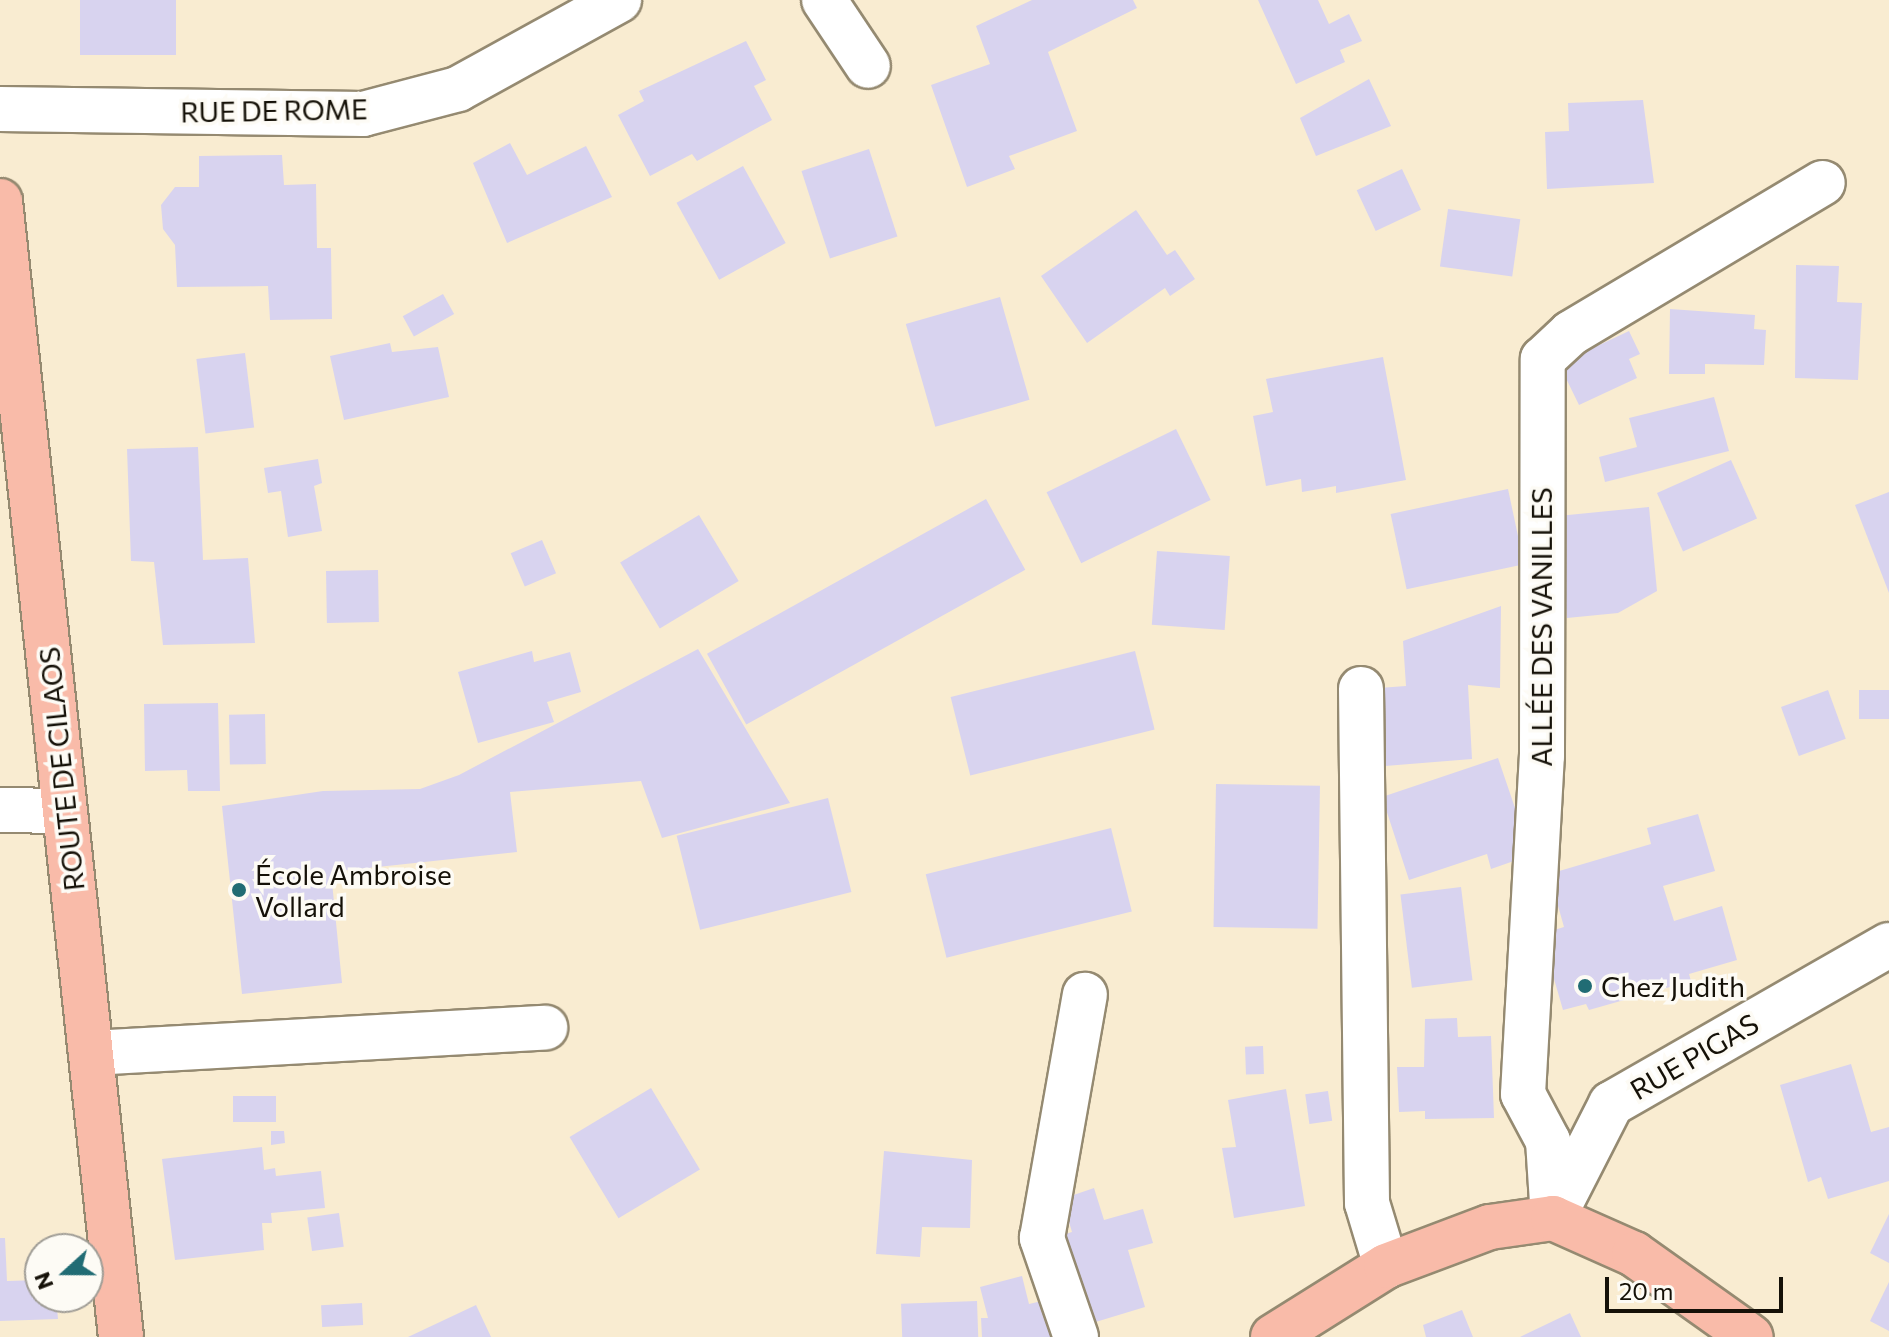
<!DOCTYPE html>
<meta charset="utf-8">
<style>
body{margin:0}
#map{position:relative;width:1889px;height:1337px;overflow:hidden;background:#f9ecd1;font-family:Commissioner,sans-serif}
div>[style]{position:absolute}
.building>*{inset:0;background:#d8d3ef;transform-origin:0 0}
.roads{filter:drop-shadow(2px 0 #958a71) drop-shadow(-2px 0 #958a71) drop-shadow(0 2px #958a71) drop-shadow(0 -2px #958a71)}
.minor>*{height:44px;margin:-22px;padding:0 22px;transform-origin:22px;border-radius:22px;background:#fff}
.major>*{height:44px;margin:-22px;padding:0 22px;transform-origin:22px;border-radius:22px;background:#f9bba9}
.dots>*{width:22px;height:22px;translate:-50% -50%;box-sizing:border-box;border:4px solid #fdfbf5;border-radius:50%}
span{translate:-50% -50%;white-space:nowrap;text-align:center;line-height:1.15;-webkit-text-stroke:7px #fdfbf5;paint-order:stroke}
.street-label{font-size:28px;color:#151108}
.poi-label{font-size:28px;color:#151108}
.left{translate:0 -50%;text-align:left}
.north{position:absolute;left:24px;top:1233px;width:80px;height:80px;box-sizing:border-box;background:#fdfbf5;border:2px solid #a09d96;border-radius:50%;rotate:249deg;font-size:22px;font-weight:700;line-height:32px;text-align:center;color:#151108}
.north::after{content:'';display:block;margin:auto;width:28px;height:36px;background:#216c74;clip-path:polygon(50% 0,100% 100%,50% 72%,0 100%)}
.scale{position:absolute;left:1605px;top:1277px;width:178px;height:36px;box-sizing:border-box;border:4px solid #151108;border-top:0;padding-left:10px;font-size:24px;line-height:28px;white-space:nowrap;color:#151108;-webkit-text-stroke:6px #fdfbf5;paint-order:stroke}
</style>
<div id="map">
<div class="building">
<i style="left:80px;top:0;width:96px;height:55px"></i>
<i style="clip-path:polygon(1032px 0,1133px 0,1137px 8px,1048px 52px,1077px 131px,1009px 156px,1015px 169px,967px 187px,931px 85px,990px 64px,976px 26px)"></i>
<i style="clip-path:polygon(1258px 0,1318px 0,1329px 24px,1349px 14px,1362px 41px,1340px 50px,1345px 62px,1296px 84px)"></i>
<i style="clip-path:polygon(746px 41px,766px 80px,754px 86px,772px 120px,697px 161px,692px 154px,650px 176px,618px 115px,644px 101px,639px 91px)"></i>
<i style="clip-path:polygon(1369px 79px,1391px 126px,1316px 156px,1300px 118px)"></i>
<i style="clip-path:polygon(1643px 100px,1654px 183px,1547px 189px,1545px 132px,1569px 131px,1568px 103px)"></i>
<i style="clip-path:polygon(510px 143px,527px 175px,586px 146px,612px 197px,507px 243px,473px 163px)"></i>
<i style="left:869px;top:149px;width:92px;height:71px;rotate:72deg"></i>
<i style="clip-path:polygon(282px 155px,284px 185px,316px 184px,317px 248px,331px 248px,332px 319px,270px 320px,268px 286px,177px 287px,175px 245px,163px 229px,161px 205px,175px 187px,199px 187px,199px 156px)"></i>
<i style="left:743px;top:166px;width:88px;height:76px;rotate:61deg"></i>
<i style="left:1402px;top:169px;width:45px;height:50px;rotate:65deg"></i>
<i style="left:1448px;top:209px;width:73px;height:58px;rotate:8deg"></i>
<i style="clip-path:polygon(1136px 210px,1167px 255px,1175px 250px,1195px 279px,1170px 296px,1165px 288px,1087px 343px,1041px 276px)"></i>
<i style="clip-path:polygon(1796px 265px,1839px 266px,1837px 302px,1862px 303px,1858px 380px,1795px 378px)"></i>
<i style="left:443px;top:294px;width:23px;height:46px;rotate:61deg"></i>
<i style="left:1000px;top:297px;width:107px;height:98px;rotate:74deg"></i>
<i style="clip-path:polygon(1670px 309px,1755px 315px,1754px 329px,1766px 330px,1764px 365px,1705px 364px,1705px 374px,1669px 374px)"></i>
<i style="clip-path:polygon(1629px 331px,1640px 354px,1629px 359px,1637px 378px,1579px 405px,1559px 364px)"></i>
<i style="clip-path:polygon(390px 343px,392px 352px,438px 347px,449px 397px,344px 420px,330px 356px)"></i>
<i style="left:245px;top:353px;width:75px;height:49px;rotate:83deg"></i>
<i style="clip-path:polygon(1383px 357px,1406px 480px,1336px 493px,1336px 486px,1302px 492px,1301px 479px,1266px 486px,1253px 416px,1273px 412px,1266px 379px)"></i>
<i style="clip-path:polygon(1714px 397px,1729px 451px,1605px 482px,1599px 457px,1637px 447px,1629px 418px)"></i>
<i style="left:1176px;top:429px;width:79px;height:144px;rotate:64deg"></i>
<i style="clip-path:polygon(198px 447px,203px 560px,248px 558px,255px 643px,163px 645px,154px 562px,131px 561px,127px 449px)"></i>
<i style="clip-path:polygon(318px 459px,322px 483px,314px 486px,322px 531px,288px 537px,281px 491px,268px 493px,264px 468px)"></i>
<i style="left:1731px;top:460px;width:64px;height:81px;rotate:66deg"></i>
<i style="left:1508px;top:489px;width:77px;height:120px;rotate:78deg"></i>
<i style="clip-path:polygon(1889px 492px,1889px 593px,1855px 505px)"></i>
<i style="left:986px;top:499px;width:81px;height:319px;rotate:61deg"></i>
<i style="clip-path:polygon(1649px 507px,1657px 591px,1618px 613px,1567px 618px,1558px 516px)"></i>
<i style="left:699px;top:515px;width:77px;height:92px;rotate:59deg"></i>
<i style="left:542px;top:540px;width:36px;height:34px;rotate:67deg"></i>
<i style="left:1157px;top:551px;width:73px;height:74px;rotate:4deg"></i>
<i style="left:378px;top:570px;width:52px;height:52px;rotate:89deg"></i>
<i style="clip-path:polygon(1501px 606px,1500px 688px,1468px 685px,1472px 759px,1385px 766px,1379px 688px,1406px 686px,1403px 641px)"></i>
<i style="clip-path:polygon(698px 649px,790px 803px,662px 838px,641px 781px,510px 792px,517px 852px,331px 872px,342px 983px,242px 994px,222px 806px,323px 791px,420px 789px,459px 775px)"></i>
<i style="clip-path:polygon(532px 651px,534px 662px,570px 652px,581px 692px,547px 702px,554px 722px,478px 743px,458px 672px)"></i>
<i style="left:1135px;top:651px;width:81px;height:190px;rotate:76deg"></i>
<i style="left:1828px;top:690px;width:52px;height:50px;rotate:70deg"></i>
<i style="left:1859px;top:690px;width:30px;height:29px"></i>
<i style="clip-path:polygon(218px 703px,220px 791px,188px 791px,187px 770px,145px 771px,144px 704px)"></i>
<i style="left:265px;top:714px;width:50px;height:36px;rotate:89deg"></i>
<i style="clip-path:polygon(1498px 758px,1531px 855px,1491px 869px,1487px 854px,1409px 880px,1382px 797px)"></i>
<i style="left:1216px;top:784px;width:104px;height:143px;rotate:1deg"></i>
<i style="left:828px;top:798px;width:97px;height:156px;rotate:76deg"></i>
<i style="clip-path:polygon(1698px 814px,1715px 871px,1663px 886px,1674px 921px,1722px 906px,1737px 960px,1689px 974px,1691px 981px,1589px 1010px,1586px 1004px,1563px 1010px,1541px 934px,1564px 927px,1549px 874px,1651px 844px,1647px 828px)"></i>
<i style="left:1111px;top:828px;width:86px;height:191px;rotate:76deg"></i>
<i style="left:1461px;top:887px;width:94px;height:61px;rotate:83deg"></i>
<i style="clip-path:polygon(1457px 1018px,1458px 1037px,1491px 1036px,1494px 1118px,1425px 1119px,1425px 1111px,1399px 1112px,1397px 1067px,1424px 1067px,1425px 1019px)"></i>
<i style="left:1263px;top:1046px;width:28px;height:18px;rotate:88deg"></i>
<i style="clip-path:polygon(1851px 1064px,1871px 1132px,1889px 1127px,1889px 1181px,1828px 1199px,1821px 1177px,1808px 1182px,1780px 1085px)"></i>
<i style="left:651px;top:1088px;width:95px;height:95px;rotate:59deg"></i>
<i style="clip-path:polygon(1286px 1089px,1305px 1206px,1234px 1218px,1222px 1148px,1236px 1147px,1228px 1100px)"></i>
<i style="left:1328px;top:1091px;width:30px;height:23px;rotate:82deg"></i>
<i style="left:276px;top:1096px;width:26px;height:43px;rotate:90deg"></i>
<i style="clip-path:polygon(271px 1131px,284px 1131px,285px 1143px,271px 1145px)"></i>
<i style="clip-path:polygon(262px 1147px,264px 1170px,275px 1168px,276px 1176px,321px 1171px,325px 1208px,271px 1213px,272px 1223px,262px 1223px,264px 1250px,175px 1260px,162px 1159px)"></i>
<i style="clip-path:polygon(884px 1151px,972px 1160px,970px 1228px,922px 1227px,920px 1257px,876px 1254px)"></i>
<i style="clip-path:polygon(1094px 1188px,1104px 1220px,1143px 1209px,1153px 1243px,1128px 1250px,1145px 1307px,1089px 1324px,1062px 1235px,1072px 1232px,1062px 1199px)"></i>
<i style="left:339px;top:1213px;width:34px;height:32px;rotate:82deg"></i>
<i style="clip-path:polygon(1889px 1214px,1889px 1263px,1870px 1253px)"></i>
<i style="clip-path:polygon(0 1238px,5px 1238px,7px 1281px,40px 1280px,40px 1297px,56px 1297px,58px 1319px,0 1321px)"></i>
<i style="clip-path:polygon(1022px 1276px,1029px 1304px,1046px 1300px,1055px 1337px,982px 1337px,981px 1318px,988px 1318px,980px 1287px)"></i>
<i style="clip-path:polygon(1889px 1282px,1889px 1331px,1870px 1321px)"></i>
<i style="left:977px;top:1301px;width:36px;height:76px;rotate:88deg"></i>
<i style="left:362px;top:1303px;width:22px;height:41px;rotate:87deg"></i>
<i style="clip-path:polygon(476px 1305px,491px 1337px,408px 1337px)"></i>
<i style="clip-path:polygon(1462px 1310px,1473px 1337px,1426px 1337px,1423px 1325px)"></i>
<i style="clip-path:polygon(1570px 1313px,1581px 1337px,1520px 1337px)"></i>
</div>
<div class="roads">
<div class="minor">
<i style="left:824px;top:0;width:79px;rotate:56.3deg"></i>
<i style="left:0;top:109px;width:363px;rotate:0.8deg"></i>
<i style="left:363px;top:114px;width:98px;rotate:-14.7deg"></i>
<i style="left:458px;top:89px;width:184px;rotate:-28.9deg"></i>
<i style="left:1361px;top:689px;width:514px;rotate:89.33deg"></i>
<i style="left:1367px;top:1203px;width:66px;rotate:73.2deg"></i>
<i style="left:0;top:810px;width:64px;rotate:0.9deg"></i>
<i style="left:91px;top:1053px;width:455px;rotate:-3.2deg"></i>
<i style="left:1554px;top:1216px;width:126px;rotate:-63deg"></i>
<i style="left:1611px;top:1104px;width:320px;rotate:-29.8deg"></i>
<i style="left:1553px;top:1218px;width:77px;rotate:-93.7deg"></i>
<i style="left:1548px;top:1141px;width:53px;rotate:-118deg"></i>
<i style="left:1523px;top:1094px;width:339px;rotate:-86.8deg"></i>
<i style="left:1542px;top:756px;width:397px;rotate:-89.9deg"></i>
<i style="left:1543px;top:359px;width:38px;rotate:-43deg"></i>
<i style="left:1571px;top:333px;width:293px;rotate:-30.8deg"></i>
<i style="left:1076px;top:1337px;width:105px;rotate:-109deg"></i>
<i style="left:1042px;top:1238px;width:247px;rotate:-80deg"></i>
</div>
<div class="major">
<i style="left:0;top:201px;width:1142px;rotate:83.92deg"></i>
<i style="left:1273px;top:1337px;width:133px;rotate:-32.1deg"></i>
<i style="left:1386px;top:1266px;width:111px;rotate:-20.6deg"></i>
<i style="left:1490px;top:1227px;width:64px;rotate:-8.1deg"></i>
<i style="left:1553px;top:1218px;width:89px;rotate:24deg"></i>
<i style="left:1634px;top:1254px;width:143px;rotate:35.4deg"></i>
</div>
</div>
<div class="dots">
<i style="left:239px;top:890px;background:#216c74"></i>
<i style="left:1585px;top:986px;background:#216c74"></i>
</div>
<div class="street-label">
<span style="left:274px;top:110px;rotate:-1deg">RUE DE ROME</span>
<span style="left:1541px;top:627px;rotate:-90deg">ALLÉE DES VANILLES</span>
<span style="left:61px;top:769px;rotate:-96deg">ROUTE DE CILAOS</span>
<span style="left:1694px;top:1056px;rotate:-30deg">RUE PIGAS</span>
</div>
<div class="poi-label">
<span class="left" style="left:255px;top:890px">École Ambroise<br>Vollard</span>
<span class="left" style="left:1601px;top:986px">Chez Judith</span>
</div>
<div class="north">N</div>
<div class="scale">20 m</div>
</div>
